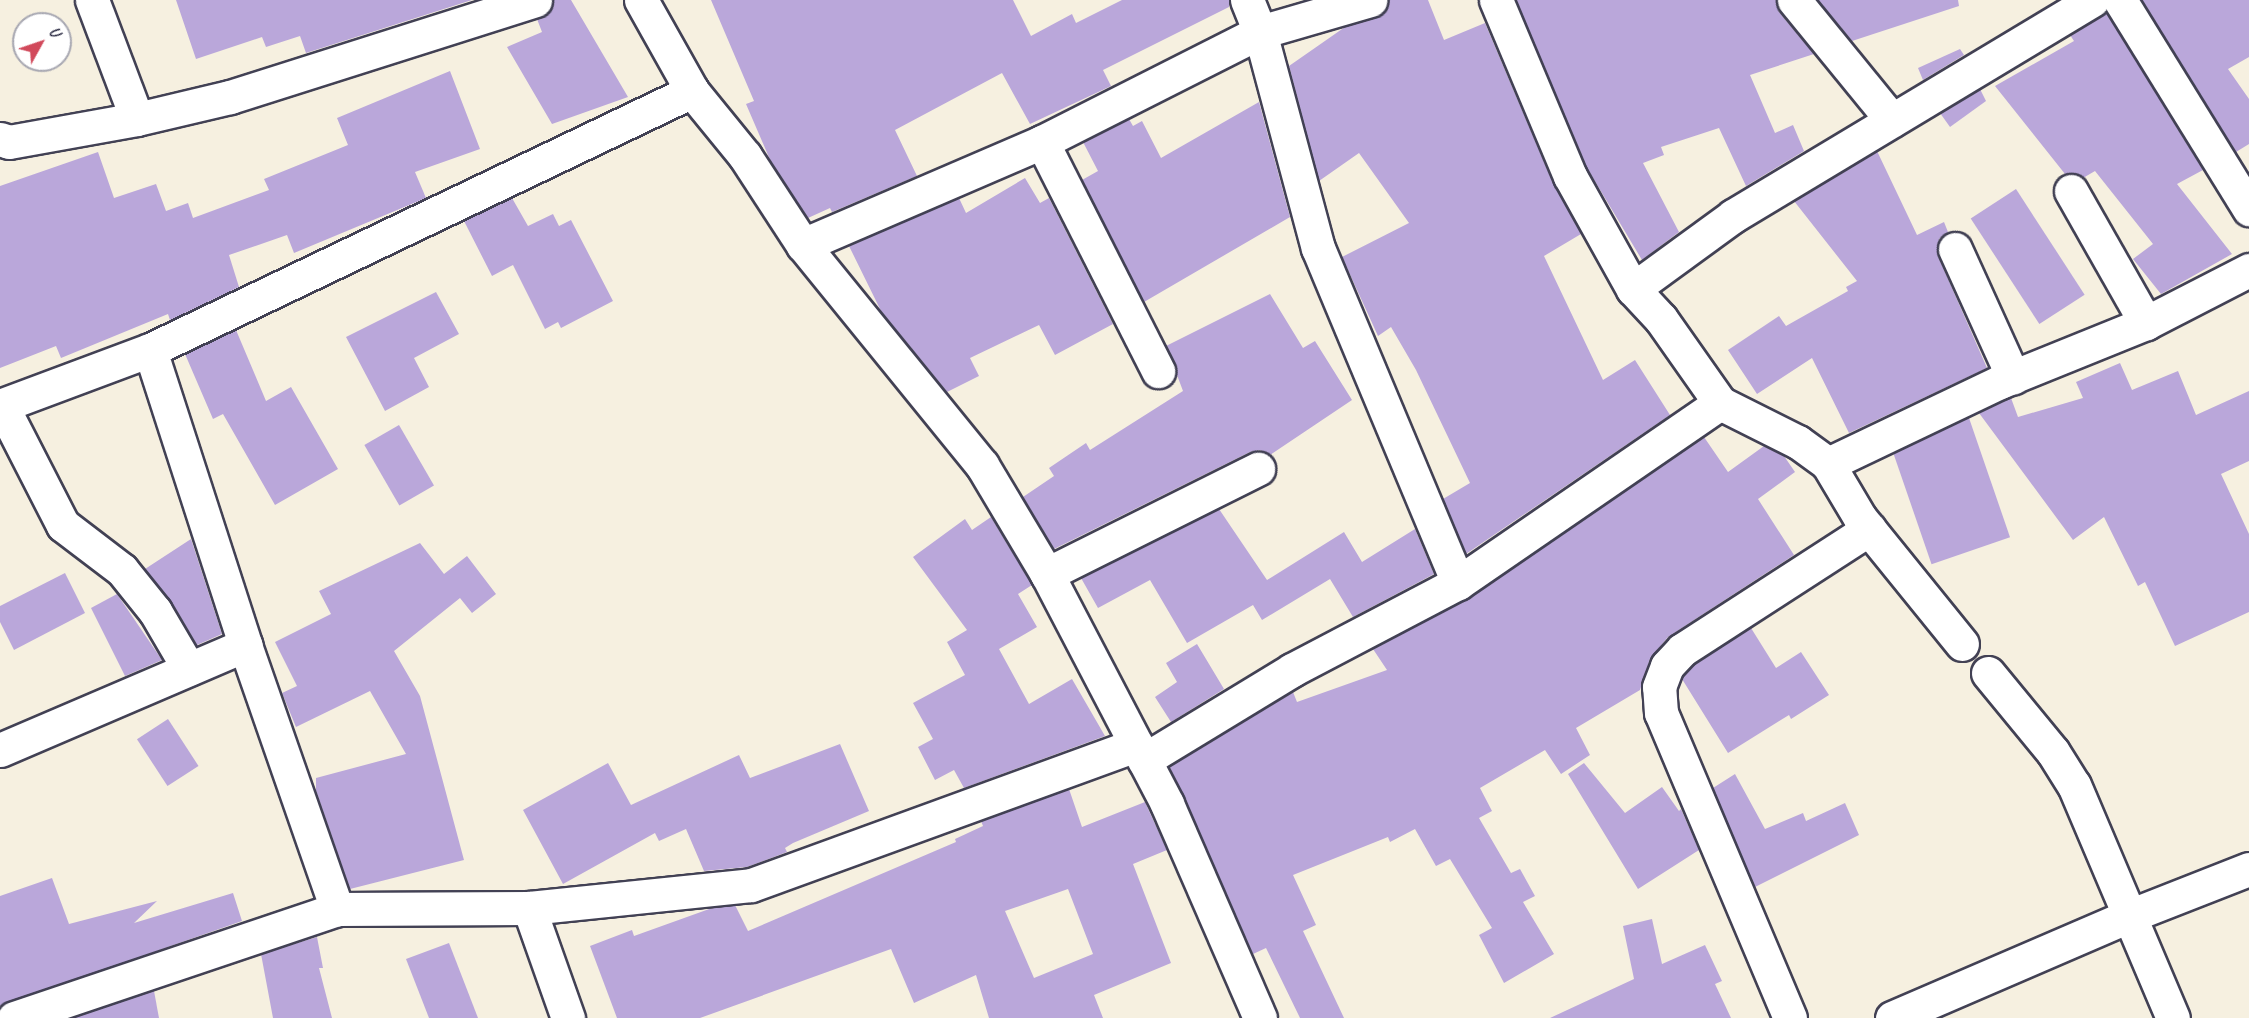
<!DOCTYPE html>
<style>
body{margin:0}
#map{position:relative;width:2249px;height:1018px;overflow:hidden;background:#f6f0e0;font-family:Caveat,sans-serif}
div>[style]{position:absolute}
.building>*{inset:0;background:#baa7da;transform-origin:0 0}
.roads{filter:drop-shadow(2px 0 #424154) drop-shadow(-2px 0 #424154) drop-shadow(0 2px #424154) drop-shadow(0 -2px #424154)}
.minor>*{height:33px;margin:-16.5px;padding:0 16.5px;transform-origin:16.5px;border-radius:16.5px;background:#fff}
span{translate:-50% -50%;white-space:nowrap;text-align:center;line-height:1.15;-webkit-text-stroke:4.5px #fff;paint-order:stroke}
.north{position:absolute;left:12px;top:12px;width:60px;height:60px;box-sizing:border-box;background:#fff;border:2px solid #a7a7b1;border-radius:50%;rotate:50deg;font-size:16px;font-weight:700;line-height:24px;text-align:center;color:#22223b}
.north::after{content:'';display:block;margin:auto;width:21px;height:27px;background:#d1495b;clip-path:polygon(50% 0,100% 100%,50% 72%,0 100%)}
</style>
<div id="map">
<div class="building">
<i style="clip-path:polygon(176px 0,472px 0,306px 53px,300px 36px,266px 47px,262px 37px,196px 59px)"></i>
<i style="clip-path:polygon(553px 0,571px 0,628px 97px,552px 124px,507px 47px,542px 32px,537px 19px,549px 12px)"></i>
<i style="clip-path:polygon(711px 0,1013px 0,1031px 36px,1072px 14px,1076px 23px,1122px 0,1229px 0,1229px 7px,1103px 70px,1111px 86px,1030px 124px,1002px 73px,895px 130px,917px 176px,832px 212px,830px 208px,808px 218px,771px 162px,746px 104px,754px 101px)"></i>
<i style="clip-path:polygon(1388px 0,1428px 0,1444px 40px,1485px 23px,1553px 183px,1581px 234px,1544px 256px,1603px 380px,1635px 360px,1670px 415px,1466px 554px,1443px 499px,1470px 483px,1416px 370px,1391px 327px,1378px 336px,1342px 257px,1409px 223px,1359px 153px,1319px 181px,1289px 66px,1345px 27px,1383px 13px)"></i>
<i style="clip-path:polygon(1516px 0,1776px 0,1779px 12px,1814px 54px,1750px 75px,1775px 133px,1793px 125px,1804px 151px,1746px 186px,1719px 128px,1661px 147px,1664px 155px,1643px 163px,1679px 232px,1642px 260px,1587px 168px)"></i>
<i style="clip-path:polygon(1818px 0,1958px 0,1959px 6px,1852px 41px)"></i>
<i style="clip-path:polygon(2142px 0,2249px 0,2249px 57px,2228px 69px,2249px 99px,2249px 144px,2236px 152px)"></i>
<i style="clip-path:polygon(2106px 12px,2203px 170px,2177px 184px,2232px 254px,2161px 294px,2133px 259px,2153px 244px,2095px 171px,2083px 178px,2065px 174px,1995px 86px,2074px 41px,2070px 35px)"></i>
<i style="clip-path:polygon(1960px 49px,1964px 55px,1923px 80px,1918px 68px)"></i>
<i style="clip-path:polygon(450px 71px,480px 149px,415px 172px,426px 198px,294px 253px,287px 235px,229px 255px,239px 287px,170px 320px,168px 314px,61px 358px,56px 346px,0 368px,0 186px,98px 152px,114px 198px,156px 184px,166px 211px,188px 203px,193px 218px,269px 190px,264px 179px,348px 145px,337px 118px)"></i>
<i style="clip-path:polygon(1980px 89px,1986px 101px,1950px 127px,1940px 113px)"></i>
<i style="clip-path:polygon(1259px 102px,1290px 217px,1144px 302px,1082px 180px,1098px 171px,1083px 142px,1129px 119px,1133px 126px,1142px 121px,1161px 158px)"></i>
<i style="clip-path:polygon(1877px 151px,1917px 235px,1944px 222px,1948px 232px,1939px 239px,1938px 256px,1987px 368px,1849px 433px,1812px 358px,1757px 394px,1728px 350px,1779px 316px,1786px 326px,1848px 291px,1846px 287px,1857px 281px,1794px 201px)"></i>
<i style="clip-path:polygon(1025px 178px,1040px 203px,1049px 198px,1113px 324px,1055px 355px,1039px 325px,970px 358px,979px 376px,947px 392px,881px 311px,849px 246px,959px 198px,966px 213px)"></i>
<i style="left:2016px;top:189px;width:126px;height:54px;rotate:57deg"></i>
<i style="clip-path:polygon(512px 198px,528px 226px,553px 214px,559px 226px,571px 220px,613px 301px,561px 328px,558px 322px,545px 329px,513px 265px,492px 276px,464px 221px)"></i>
<i style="clip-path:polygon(436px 292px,459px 334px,414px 358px,429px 387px,385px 411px,346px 337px)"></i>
<i style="clip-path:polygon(1270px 294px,1303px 348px,1315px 341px,1352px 400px,1270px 455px,1260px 450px,1250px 452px,1054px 549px,1023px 497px,1054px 476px,1049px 468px,1086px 443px,1090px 450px,1183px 391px,1166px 346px)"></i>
<i style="clip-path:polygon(236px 330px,266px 401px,291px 387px,338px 469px,275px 505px,223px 414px,213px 419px,185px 354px)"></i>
<i style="clip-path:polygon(2120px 363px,2132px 390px,2178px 371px,2196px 415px,2249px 391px,2249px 461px,2221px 474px,2249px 534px,2249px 612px,2175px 646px,2145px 582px,2138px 586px,2104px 517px,2073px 540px,1979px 413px,2011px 398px,2018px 417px,2083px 398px,2076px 382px)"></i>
<i style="left:1969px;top:418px;width:126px;height:83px;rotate:71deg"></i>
<i style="left:399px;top:425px;width:70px;height:40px;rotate:60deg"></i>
<i style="clip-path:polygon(1704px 437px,1728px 472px,1764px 446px,1784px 456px,1795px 472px,1758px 499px,1794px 555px,1668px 637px,1650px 659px,1640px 690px,1576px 728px,1590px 755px,1561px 774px,1545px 750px,1480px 788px,1492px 811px,1479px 818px,1511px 873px,1520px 869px,1535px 896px,1523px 902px,1554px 954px,1504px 983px,1479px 935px,1492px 928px,1450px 859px,1436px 866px,1415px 829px,1390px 842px,1388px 837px,1293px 875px,1316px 925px,1303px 931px,1344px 1018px,1300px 1018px,1266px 948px,1253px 954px,1169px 767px,1293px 692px,1297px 702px,1387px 670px,1373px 649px,1469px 598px)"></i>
<i style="clip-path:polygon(1219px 509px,1267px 580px,1344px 532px,1362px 562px,1415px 529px,1434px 574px,1353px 617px,1330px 579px,1262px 620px,1253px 605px,1187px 643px,1150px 580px,1098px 608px,1081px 578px)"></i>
<i style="clip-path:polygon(991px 517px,1032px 585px,1018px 594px,1037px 627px,999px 649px,1029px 704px,1072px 679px,1105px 736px,964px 788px,954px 770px,935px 780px,918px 747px,933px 739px,913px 703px,965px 675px,947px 642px,967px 630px,913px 557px,965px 519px,972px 530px)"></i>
<i style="clip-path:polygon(191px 539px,222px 634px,197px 645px,171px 601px,145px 569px)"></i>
<i style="clip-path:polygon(420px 543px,444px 574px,467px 556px,496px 594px,472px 613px,460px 598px,394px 651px,420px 696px,464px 860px,350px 889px,316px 791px,316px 778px,406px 754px,370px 691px,296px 727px,282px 693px,297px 686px,275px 642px,331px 614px,319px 591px)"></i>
<i style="clip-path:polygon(65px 573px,85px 613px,14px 650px,0 622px,0 606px)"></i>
<i style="clip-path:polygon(117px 594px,162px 660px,125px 676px,91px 608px)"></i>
<i style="clip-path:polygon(1751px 628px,1776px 668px,1801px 652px,1829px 695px,1791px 719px,1789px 715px,1728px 753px,1682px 679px,1694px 664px)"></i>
<i style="clip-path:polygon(1197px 644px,1224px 689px,1171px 722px,1155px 697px,1177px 682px,1166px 663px)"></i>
<i style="left:168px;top:719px;width:56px;height:37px;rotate:57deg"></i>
<i style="clip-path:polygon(840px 744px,869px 811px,793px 843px,785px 848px,787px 852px,747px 867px,704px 871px,686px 829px,659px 841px,655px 833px,563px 884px,523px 810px,608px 763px,631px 805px,739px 755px,750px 778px)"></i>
<i style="clip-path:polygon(1584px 763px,1625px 813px,1662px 787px,1679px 811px,1681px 809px,1699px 850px,1638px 889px,1568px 774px)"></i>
<i style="clip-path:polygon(1735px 774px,1765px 829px,1803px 813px,1806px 821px,1845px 803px,1859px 835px,1755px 887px,1713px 788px)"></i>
<i style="clip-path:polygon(evenodd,1069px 789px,1082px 827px,1145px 802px,1167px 850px,1133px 864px,1171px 963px,1094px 995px,1103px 1018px,989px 1018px,976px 975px,914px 1003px,891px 949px,700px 1018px,617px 1018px,590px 946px,632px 930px,634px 936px,712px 908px,735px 905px,748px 931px,956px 842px,955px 839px,983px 826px,981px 821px,1069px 789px,1068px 889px,1093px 954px,1034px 978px,1005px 911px,1068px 889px)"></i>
<i style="clip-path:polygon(52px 878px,69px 924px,157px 901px,134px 923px,233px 893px,242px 921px,0 1006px,0 896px)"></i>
<i style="clip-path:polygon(1652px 919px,1662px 964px,1705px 945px,1722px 981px,1715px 984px,1731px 1018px,1550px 1018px,1634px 979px,1623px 926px)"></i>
<i style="clip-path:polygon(317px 937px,323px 968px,319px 968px,332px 1018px,273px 1018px,261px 954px)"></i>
<i style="clip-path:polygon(449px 943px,478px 1018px,429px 1018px,406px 959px)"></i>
<i style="clip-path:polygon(154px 991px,159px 1018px,73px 1018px)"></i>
</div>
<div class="roads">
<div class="minor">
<i style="left:92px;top:0;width:127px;rotate:69.3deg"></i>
<i style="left:641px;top:0;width:104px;rotate:60.7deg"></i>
<i style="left:692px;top:91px;width:84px;rotate:50.8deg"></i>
<i style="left:745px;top:156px;width:106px;rotate:56.9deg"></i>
<i style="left:803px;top:245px;width:284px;rotate:50.9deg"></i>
<i style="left:982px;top:465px;width:127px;rotate:59.2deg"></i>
<i style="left:1047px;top:574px;width:259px;rotate:62.4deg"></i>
<i style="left:1167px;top:804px;width:233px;rotate:66.5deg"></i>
<i style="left:1247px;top:0;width:35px;rotate:68deg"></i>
<i style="left:1260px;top:32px;width:224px;rotate:75deg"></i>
<i style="left:1318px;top:248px;width:363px;rotate:67.3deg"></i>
<i style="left:1496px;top:0;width:191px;rotate:67.2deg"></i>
<i style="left:1570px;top:176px;width:129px;rotate:60.9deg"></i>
<i style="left:1633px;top:289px;width:41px;rotate:47deg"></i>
<i style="left:1661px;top:319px;width:103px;rotate:54.9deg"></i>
<i style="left:1720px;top:403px;width:87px;rotate:26.6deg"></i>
<i style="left:1798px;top:442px;width:37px;rotate:36deg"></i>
<i style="left:1828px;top:464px;width:63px;rotate:59.3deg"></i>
<i style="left:1860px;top:518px;width:162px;rotate:51deg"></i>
<i style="left:1794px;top:0;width:155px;rotate:50.8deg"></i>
<i style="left:2120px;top:0;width:246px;rotate:58.3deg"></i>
<i style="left:0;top:139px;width:9px;rotate:18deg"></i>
<i style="left:9px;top:142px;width:130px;rotate:-10.2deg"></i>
<i style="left:137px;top:119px;width:96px;rotate:-13.3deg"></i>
<i style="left:230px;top:97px;width:320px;rotate:-17.6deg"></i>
<i style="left:1042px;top:142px;width:244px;rotate:-26.8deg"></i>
<i style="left:1260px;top:32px;width:115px;rotate:-16.2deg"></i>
<i style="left:2071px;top:191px;width:152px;rotate:60.4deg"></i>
<i style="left:803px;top:245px;width:260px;rotate:-23.3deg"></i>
<i style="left:1042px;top:142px;width:257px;rotate:63.1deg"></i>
<i style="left:1955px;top:249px;width:141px;rotate:65.6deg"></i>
<i style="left:1633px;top:289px;width:124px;rotate:-36.1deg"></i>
<i style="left:1733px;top:216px;width:419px;rotate:-31deg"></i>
<i style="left:150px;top:350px;width:310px;rotate:72.1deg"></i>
<i style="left:245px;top:645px;width:280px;rotate:70.8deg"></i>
<i style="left:0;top:406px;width:160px;rotate:-20.5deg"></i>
<i style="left:150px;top:350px;width:601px;rotate:-25.54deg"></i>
<i style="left:2px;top:406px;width:134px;rotate:62.9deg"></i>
<i style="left:63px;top:525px;width:74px;rotate:37.3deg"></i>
<i style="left:122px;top:570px;width:53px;rotate:51.2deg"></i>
<i style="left:155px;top:611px;width:67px;rotate:59.6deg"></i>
<i style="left:1828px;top:464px;width:191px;rotate:-25.5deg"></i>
<i style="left:2000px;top:382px;width:157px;rotate:-22deg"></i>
<i style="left:2146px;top:323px;width:116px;rotate:-27.2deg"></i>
<i style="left:1047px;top:574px;width:236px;rotate:-26.5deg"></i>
<i style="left:1988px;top:673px;width:102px;rotate:50.6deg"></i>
<i style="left:2053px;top:752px;width:39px;rotate:58deg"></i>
<i style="left:2074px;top:785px;width:253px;rotate:67deg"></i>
<i style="left:0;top:750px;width:267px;rotate:-23.2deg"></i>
<i style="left:1144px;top:760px;width:173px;rotate:-31.3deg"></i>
<i style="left:1292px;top:670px;width:187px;rotate:-27.7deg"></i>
<i style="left:1458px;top:583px;width:318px;rotate:-34.5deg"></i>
<i style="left:529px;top:908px;width:117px;rotate:70.5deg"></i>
<i style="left:14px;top:1018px;width:341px;rotate:-18.6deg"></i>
<i style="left:337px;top:909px;width:192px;rotate:-0.3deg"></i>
<i style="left:529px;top:908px;width:223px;rotate:-5.9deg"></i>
<i style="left:751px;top:885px;width:410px;rotate:-20deg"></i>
<i style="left:1790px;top:1018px;width:331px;rotate:-112.9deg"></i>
<i style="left:1661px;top:713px;width:26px;rotate:-94deg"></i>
<i style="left:1659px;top:687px;width:22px;rotate:-69deg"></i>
<i style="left:1667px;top:666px;width:22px;rotate:-47deg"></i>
<i style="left:1682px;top:650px;width:223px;rotate:-32.9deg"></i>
<i style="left:1892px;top:1018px;width:258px;rotate:-23.3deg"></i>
<i style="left:2129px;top:916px;width:129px;rotate:-21.4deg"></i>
</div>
</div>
<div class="north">U</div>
</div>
